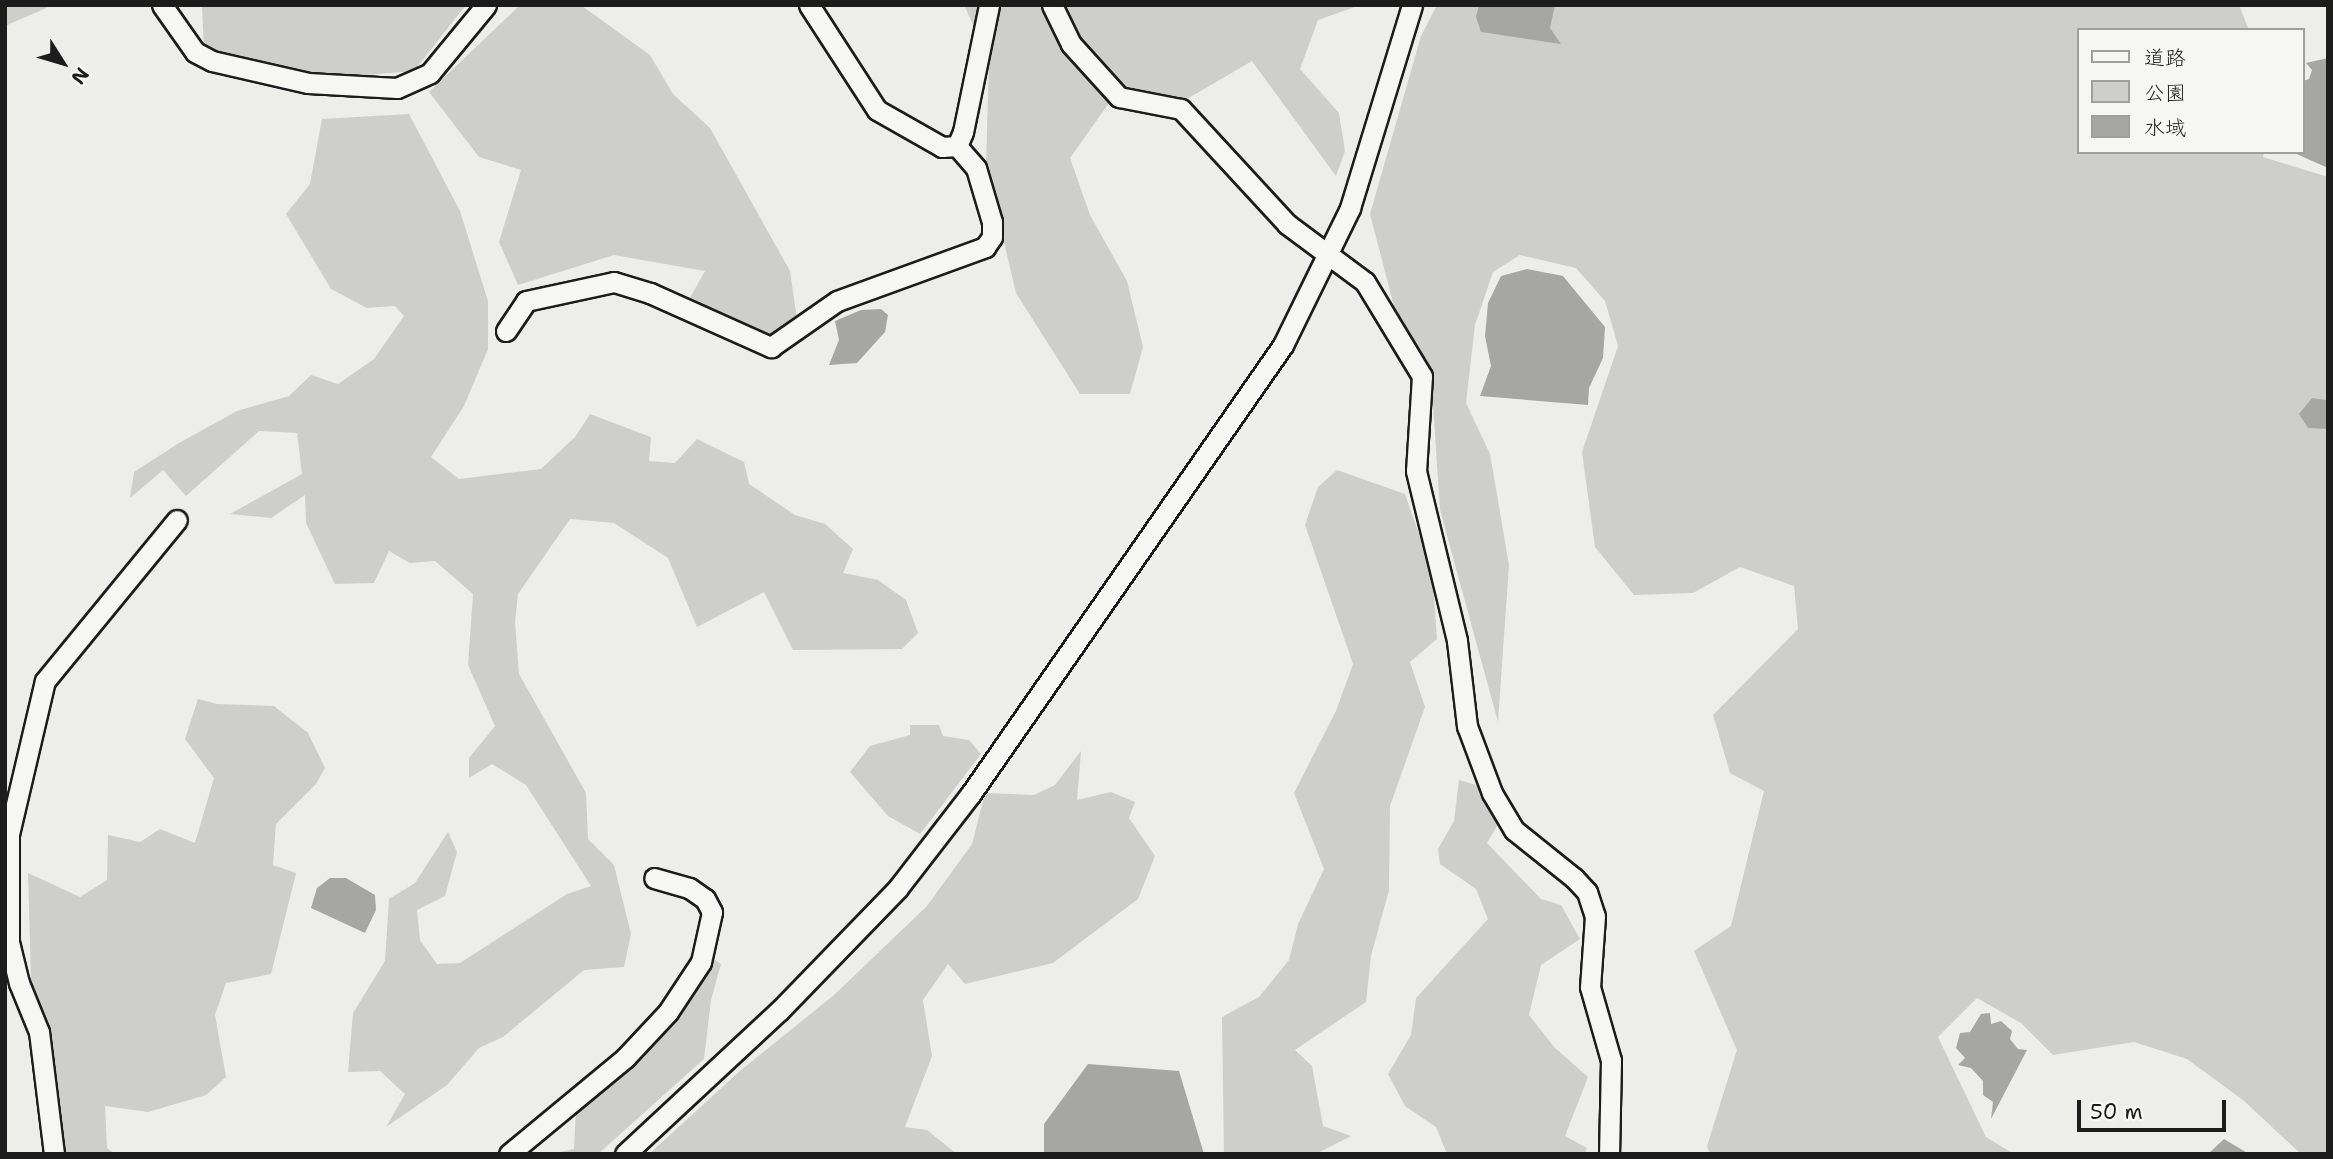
<!DOCTYPE html>
<meta charset="utf-8">
<style>
body{margin:0}
#map{position:relative;width:2333px;height:1159px;overflow:hidden;background:#edede9;font-family:"Shantell Sans","Klee One",sans-serif}
div>[style]{position:absolute}
.green>*{inset:0;background:#cececb}
.water>*{inset:0;background:#a6a6a3}
.roads{filter:drop-shadow(2px 0 #1c1c1c) drop-shadow(-2px 0 #1c1c1c) drop-shadow(0 2px #1c1c1c) drop-shadow(0 -2px #1c1c1c)}
.minor>*{height:19px;margin:-9.5px;padding:0 9.5px;transform-origin:9.5px;border-radius:9.5px;background:#f6f6f2}
span{translate:-50% -50%;white-space:nowrap;text-align:center;line-height:1.15;-webkit-text-stroke:5px #f6f6f2;paint-order:stroke}
.frame{position:absolute;inset:0;border:7px solid #1c1c1c;pointer-events:none}
.legend{position:absolute;left:2077px;top:28px;width:228px;height:126px;box-sizing:border-box;background:#f6f6f2;border:2px solid #9f9f9c;margin:0;padding:9px 12px;list-style:none;font-size:21px;color:#1c1c1c}
.legend li{display:flex;align-items:center;gap:14px;height:35px}
.legend b{width:35px;border:2px solid #9f9f9c}
.north{position:absolute;left:28px;top:28px;width:70px;height:70px;-webkit-text-stroke:5px #f6f6f2;paint-order:stroke;rotate:127deg;font-size:19px;font-weight:700;line-height:28px;text-align:center;color:#1c1c1c}
.north::after{content:'';display:block;margin:auto;width:24px;height:32px;background:#1c1c1c;clip-path:polygon(50% 0,100% 100%,50% 72%,0 100%)}
.scale{position:absolute;left:2077px;top:1100px;width:149px;height:32px;box-sizing:border-box;border:4px solid #1c1c1c;border-top:0;padding-left:9px;font-size:21px;line-height:24px;white-space:nowrap;color:#1c1c1c;-webkit-text-stroke:5px #f6f6f2;paint-order:stroke}
</style>
<div id="map">
<div class="green">
<i style="clip-path:polygon(5px 5px,53px 5px,5px 26px)"></i>
<i style="clip-path:polygon(202px 5px,466px 5px,414px 71px,329px 78px,204px 52px)"></i>
<i style="clip-path:polygon(520px 5px,582px 6px,650px 55px,673px 94px,710px 128px,790px 271px,797px 319px,761px 342px,687px 303px,705px 271px,614px 255px,518px 285px,499px 242px,521px 170px,479px 157px,429px 92px)"></i>
<i style="clip-path:polygon(964px 5px,1360px 5px,1318px 20px,1300px 69px,1339px 113px,1345px 151px,1336px 176px,1252px 61px,1180px 103px,1109px 103px,1070px 158px,1090px 215px,1127px 281px,1143px 347px,1130px 394px,1080px 394px,1016px 293px,986px 166px,989px 60px)"></i>
<i style="clip-path:polygon(1437px 5px,2239px 5px,2249px 30px,2079px 30px,2079px 152px,2264px 152px,2263px 157px,2328px 177px,2328px 1154px,2301px 1154px,2243px 1100px,2187px 1059px,2134px 1042px,2053px 1055px,2021px 1023px,1977px 998px,1938px 1037px,1986px 1137px,2014px 1154px,1710px 1154px,1707px 1146px,1737px 1050px,1694px 951px,1731px 926px,1764px 791px,1730px 773px,1713px 715px,1798px 629px,1794px 586px,1740px 567px,1693px 593px,1634px 595px,1595px 547px,1582px 452px,1618px 346px,1605px 301px,1576px 268px,1520px 255px,1493px 272px,1475px 325px,1466px 403px,1490px 454px,1509px 565px,1498px 722px,1440px 510px,1431px 373px,1397px 318px,1370px 214px,1421px 36px)"></i>
<i style="clip-path:polygon(409px 114px,460px 211px,488px 301px,488px 349px,464px 406px,431px 457px,459px 479px,541px 469px,575px 437px,590px 414px,651px 437px,649px 461px,675px 463px,697px 439px,744px 462px,749px 484px,795px 515px,825px 524px,853px 549px,843px 573px,878px 580px,906px 600px,918px 633px,902px 649px,793px 650px,764px 592px,697px 627px,668px 558px,614px 523px,570px 519px,518px 594px,515px 622px,519px 674px,586px 793px,588px 839px,614px 865px,631px 934px,624px 967px,584px 970px,503px 1037px,479px 1048px,447px 1085px,386px 1127px,405px 1094px,380px 1071px,348px 1072px,353px 1013px,385px 961px,389px 899px,415px 883px,448px 832px,457px 852px,445px 896px,417px 910px,420px 940px,437px 964px,460px 963px,567px 894px,591px 886px,526px 785px,492px 764px,469px 778px,469px 758px,495px 726px,468px 665px,473px 594px,435px 561px,410px 563px,389px 551px,374px 583px,335px 584px,306px 523px,305px 495px,271px 518px,230px 514px,302px 474px,297px 433px,259px 431px,186px 496px,163px 470px,130px 498px,134px 472px,179px 443px,237px 411px,289px 396px,311px 375px,338px 384px,374px 359px,404px 316px,395px 306px,367px 308px,331px 289px,286px 214px,310px 184px,322px 119px)"></i>
<i style="clip-path:polygon(1337px 470px,1405px 494px,1432px 572px,1437px 639px,1410px 662px,1425px 707px,1390px 806px,1389px 890px,1371px 956px,1366px 1002px,1295px 1050px,1312px 1066px,1323px 1126px,1351px 1136px,1316px 1154px,1224px 1154px,1222px 1017px,1259px 997px,1289px 960px,1298px 924px,1324px 869px,1294px 793px,1336px 711px,1353px 664px,1305px 525px,1318px 487px)"></i>
<i style="clip-path:polygon(198px 699px,217px 704px,274px 706px,308px 733px,325px 768px,316px 784px,276px 824px,273px 865px,296px 873px,271px 974px,226px 983px,215px 1015px,226px 1077px,206px 1095px,148px 1112px,105px 1106px,107px 1148px,115px 1154px,62px 1154px,31px 979px,28px 873px,80px 897px,107px 880px,108px 835px,140px 842px,160px 829px,195px 843px,214px 778px,185px 739px)"></i>
<i style="clip-path:polygon(910px 725px,939px 725px,943px 736px,969px 740px,981px 754px,920px 834px,888px 816px,850px 772px,870px 746px,910px 735px)"></i>
<i style="clip-path:polygon(1081px 751px,1077px 800px,1111px 792px,1135px 802px,1129px 818px,1155px 856px,1138px 899px,1053px 963px,965px 984px,948px 964px,923px 1000px,932px 1056px,905px 1127px,927px 1130px,957px 1154px,649px 1154px,740px 1071px,834px 995px,927px 906px,972px 844px,985px 793px,1034px 795px,1055px 785px)"></i>
<i style="clip-path:polygon(1459px 780px,1483px 787px,1497px 826px,1487px 843px,1541px 899px,1561px 905px,1580px 939px,1541px 965px,1529px 1015px,1554px 1047px,1588px 1077px,1565px 1136px,1587px 1148px,1585px 1154px,1447px 1154px,1436px 1127px,1405px 1106px,1388px 1074px,1411px 1035px,1416px 998px,1488px 919px,1476px 889px,1440px 864px,1438px 849px,1454px 821px)"></i>
<i style="clip-path:polygon(710px 956px,721px 964px,711px 1000px,704px 1059px,598px 1154px,550px 1154px,574px 1149px,576px 1109px)"></i>
</div>
<div class="water">
<i style="clip-path:polygon(1479px 5px,1555px 5px,1550px 28px,1561px 44px,1481px 32px,1476px 17px)"></i>
<i style="clip-path:polygon(2328px 58px,2328px 168px,2292px 152px,2303px 152px,2303px 81px,2309px 79px,2312px 70px,2306px 63px)"></i>
<i style="clip-path:polygon(1527px 269px,1563px 276px,1605px 327px,1603px 358px,1589px 388px,1588px 405px,1480px 396px,1491px 366px,1485px 336px,1488px 303px,1501px 276px)"></i>
<i style="clip-path:polygon(881px 309px,888px 315px,885px 332px,857px 363px,829px 365px,839px 340px,835px 321px,861px 310px)"></i>
<i style="clip-path:polygon(2312px 398px,2326px 400px,2328px 429px,2308px 428px,2299px 414px)"></i>
<i style="clip-path:polygon(330px 878px,346px 878px,375px 895px,376px 910px,365px 933px,311px 908px,317px 888px)"></i>
<i style="clip-path:polygon(1990px 1013px,1991px 1024px,2001px 1021px,2012px 1031px,2010px 1039px,2018px 1049px,2027px 1050px,1991px 1119px,1993px 1102px,1983px 1095px,1983px 1081px,1971px 1068px,1958px 1065px,1965px 1058px,1956px 1048px,1960px 1033px,1970px 1032px,1981px 1014px)"></i>
<i style="clip-path:polygon(1088px 1064px,1179px 1071px,1204px 1154px,1044px 1154px,1044px 1124px)"></i>
<i style="clip-path:polygon(2224px 1139px,2249px 1154px,2208px 1154px)"></i>
</div>
<div class="roads">
<div class="minor">
<i style="left:162px;top:5px;width:57px;rotate:54.9deg"></i>
<i style="left:195px;top:52px;width:19px;rotate:28deg"></i>
<i style="left:212px;top:61px;width:98px;rotate:12.9deg"></i>
<i style="left:308px;top:83px;width:89px;rotate:3.2deg"></i>
<i style="left:397px;top:88px;width:36px;rotate:-24deg"></i>
<i style="left:430px;top:73px;width:88px;rotate:-50.5deg"></i>
<i style="left:809px;top:5px;width:125px;rotate:57.1deg"></i>
<i style="left:877px;top:110px;width:75px;rotate:29.6deg"></i>
<i style="left:942px;top:147px;width:15px;rotate:-4deg"></i>
<i style="left:957px;top:146px;width:15px;rotate:-67deg"></i>
<i style="left:963px;top:132px;width:130px;rotate:-78.4deg"></i>
<i style="left:1052px;top:5px;width:43px;rotate:64deg"></i>
<i style="left:1071px;top:44px;width:72px;rotate:47.8deg"></i>
<i style="left:1119px;top:97px;width:63px;rotate:11deg"></i>
<i style="left:1181px;top:109px;width:156px;rotate:47.3deg"></i>
<i style="left:1287px;top:224px;width:97px;rotate:36.6deg"></i>
<i style="left:1365px;top:282px;width:110px;rotate:58.8deg"></i>
<i style="left:1422px;top:376px;width:95px;rotate:93.6deg"></i>
<i style="left:1416px;top:471px;width:175px;rotate:76.4deg"></i>
<i style="left:1457px;top:641px;width:86px;rotate:83.3deg"></i>
<i style="left:1467px;top:726px;width:72px;rotate:69.5deg"></i>
<i style="left:1492px;top:793px;width:43px;rotate:59.3deg"></i>
<i style="left:1514px;top:830px;width:77px;rotate:38.7deg"></i>
<i style="left:1574px;top:878px;width:19px;rotate:47deg"></i>
<i style="left:1587px;top:892px;width:25px;rotate:72deg"></i>
<i style="left:1595px;top:916px;width:71px;rotate:94deg"></i>
<i style="left:1590px;top:987px;width:76px;rotate:74deg"></i>
<i style="left:1611px;top:1060px;width:94px;rotate:91.2deg"></i>
<i style="left:506px;top:331px;width:36px;rotate:-56deg"></i>
<i style="left:526px;top:301px;width:90px;rotate:-12.2deg"></i>
<i style="left:614px;top:282px;width:38px;rotate:17deg"></i>
<i style="left:650px;top:293px;width:133px;rotate:24.1deg"></i>
<i style="left:771px;top:347px;width:80px;rotate:-34.9deg"></i>
<i style="left:837px;top:301px;width:158px;rotate:-20deg"></i>
<i style="left:985px;top:247px;width:12px;rotate:-55deg"></i>
<i style="left:992px;top:237px;width:15px;rotate:-90deg"></i>
<i style="left:992px;top:222px;width:56px;rotate:-106.5deg"></i>
<i style="left:976px;top:168px;width:29px;rotate:-131deg"></i>
<i style="left:54px;top:1154px;width:123px;rotate:-97deg"></i>
<i style="left:39px;top:1032px;width:53px;rotate:-112.2deg"></i>
<i style="left:19px;top:983px;width:42px;rotate:-103.7deg"></i>
<i style="left:9px;top:942px;width:108px;rotate:-90deg"></i>
<i style="left:9px;top:834px;width:157px;rotate:-76.8deg"></i>
<i style="left:45px;top:681px;width:208px;rotate:-50.7deg"></i>
<i style="left:509px;top:1154px;width:151px;rotate:-39.6deg"></i>
<i style="left:625px;top:1058px;width:63px;rotate:-46.9deg"></i>
<i style="left:668px;top:1012px;width:60px;rotate:-56.6deg"></i>
<i style="left:701px;top:962px;width:51px;rotate:-77.6deg"></i>
<i style="left:712px;top:912px;width:15px;rotate:-118deg"></i>
<i style="left:705px;top:899px;width:19px;rotate:-145deg"></i>
<i style="left:689px;top:888px;width:36px;rotate:-164deg"></i>
<i style="left:625px;top:1154px;width:210px;rotate:-42.9deg"></i>
<i style="left:779px;top:1011px;width:171px;rotate:-45.9deg"></i>
<i style="left:898px;top:888px;width:118px;rotate:-52.3deg"></i>
<i style="left:970px;top:795px;width:548px;rotate:-55.18deg"></i>
<i style="left:1283px;top:345px;width:153px;rotate:-63.9deg"></i>
<i style="left:1350px;top:208px;width:212px;rotate:-73deg"></i>
</div>
</div>
<div class="frame"></div>
<ul class="legend">
<li><b style="height:9px;background:#f6f6f2"></b>道路</li>
<li><b style="height:19px;background:#cececb"></b>公園</li>
<li><b style="height:19px;background:#a6a6a3"></b>水域</li>
</ul>
<div class="north">N</div>
<div class="scale">50 m</div>
</div>
